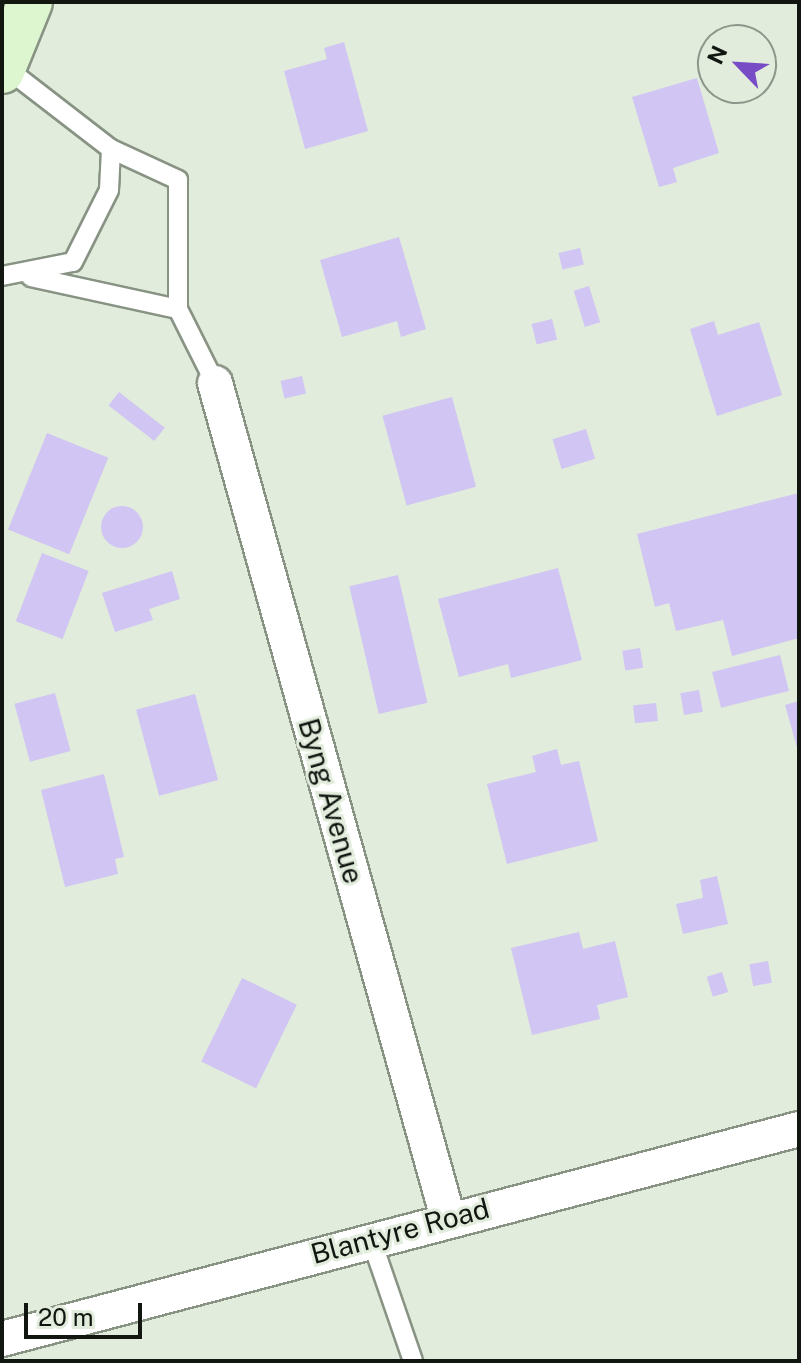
<!DOCTYPE html>
<style>
body{margin:0}
#map{position:relative;width:801px;height:1363px;overflow:hidden;background:#e1ecdc;font-family:"Public Sans",sans-serif}
div>[style]{position:absolute}
.building>*{inset:0;background:#d0c5f3;transform-origin:0 0}
.round{border-radius:50%}
.roads{filter:drop-shadow(2px 0 #889384) drop-shadow(-2px 0 #889384) drop-shadow(0 2px #889384) drop-shadow(0 -2px #889384)}
.service>*{height:18px;margin:-9px;padding:0 9px;transform-origin:9px;border-radius:9px;background:#fff}
.minor>*{height:34px;margin:-17px;padding:0 17px;transform-origin:17px;border-radius:17px;background:#fff}
.secondary>*{height:44px;margin:-22px;padding:0 22px;transform-origin:22px;border-radius:22px;background:#ddf6d0}
span{translate:-50% -50%;white-space:nowrap;text-align:center;line-height:1.15;-webkit-text-stroke:6px #e1ecdc;paint-order:stroke}
.street-label{font-size:28px;color:#121611}
.frame{position:absolute;inset:0;border:4px solid #121611;pointer-events:none}
.north{position:absolute;left:697px;top:24px;width:80px;height:80px;box-sizing:border-box;background:#e1ecdc;border:2px solid #8e968b;border-radius:50%;rotate:295deg;font-size:22px;font-weight:700;line-height:32px;text-align:center;color:#121611}
.north::after{content:'';display:block;margin:auto;width:28px;height:36px;background:#774cc4;clip-path:polygon(50% 0,100% 100%,50% 72%,0 100%)}
.scale{position:absolute;left:24px;top:1303px;width:118px;height:36px;box-sizing:border-box;border:4px solid #121611;border-top:0;padding-left:10px;font-size:24px;line-height:28px;white-space:nowrap;color:#121611;-webkit-text-stroke:6px #e1ecdc;paint-order:stroke}
</style>
<div id="map">
<div class="building">
<i style="clip-path:polygon(344px 42px,368px 131px,305px 149px,284px 71px,327px 59px,324px 48px)"></i>
<i style="clip-path:polygon(697px 78px,719px 153px,673px 168px,677px 182px,659px 187px,632px 97px)"></i>
<i style="clip-path:polygon(399px 237px,426px 329px,401px 337px,397px 321px,342px 337px,320px 260px)"></i>
<i style="left:580px;top:248px;width:17px;height:22px;rotate:77deg"></i>
<i style="left:589px;top:286px;width:38px;height:16px;rotate:73deg"></i>
<i style="left:552px;top:319px;width:21px;height:21px;rotate:76deg"></i>
<i style="clip-path:polygon(714px 321px,718px 335px,759px 322px,782px 395px,717px 416px,690px 329px)"></i>
<i style="left:302px;top:376px;width:18px;height:22px;rotate:77deg"></i>
<i style="left:119px;top:392px;width:58px;height:17px;rotate:38deg"></i>
<i style="left:452px;top:397px;width:93px;height:72px;rotate:75deg"></i>
<i style="left:586px;top:429px;width:31px;height:35px;rotate:73deg"></i>
<i style="left:47px;top:433px;width:66px;height:104px;rotate:22deg"></i>
<i style="clip-path:polygon(799px 493px,799px 638px,732px 656px,723px 620px,676px 631px,669px 603px,655px 607px,637px 534px)"></i>
<i class="round" style="left:101px;top:506px;width:42px;height:42px"></i>
<i style="left:42px;top:553px;width:50px;height:73px;rotate:21deg"></i>
<i style="clip-path:polygon(558px 568px,582px 660px,511px 678px,508px 664px,459px 677px,438px 599px)"></i>
<i style="clip-path:polygon(172px 571px,180px 599px,149px 609px,153px 620px,115px 632px,102px 593px)"></i>
<i style="left:398px;top:575px;width:131px;height:50px;rotate:77deg"></i>
<i style="left:640px;top:648px;width:20px;height:18px;rotate:81deg"></i>
<i style="left:780px;top:655px;width:37px;height:70px;rotate:76deg"></i>
<i style="left:699px;top:690px;width:22px;height:19px;rotate:80deg"></i>
<i style="left:55px;top:693px;width:60px;height:42px;rotate:75deg"></i>
<i style="left:195px;top:694px;width:89px;height:61px;rotate:75deg"></i>
<i style="clip-path:polygon(799px 701px,799px 751px,798px 751px,785px 705px)"></i>
<i style="left:656px;top:703px;width:18px;height:23px;rotate:84deg"></i>
<i style="clip-path:polygon(557px 749px,561px 765px,579px 761px,598px 841px,507px 864px,487px 784px,536px 772px,532px 756px)"></i>
<i style="clip-path:polygon(104px 774px,124px 857px,115px 859px,118px 874px,65px 887px,41px 790px)"></i>
<i style="clip-path:polygon(717px 876px,728px 924px,683px 934px,676px 904px,703px 898px,700px 880px)"></i>
<i style="clip-path:polygon(579px 932px,583px 949px,615px 941px,628px 997px,597px 1005px,600px 1019px,532px 1035px,511px 948px)"></i>
<i style="left:768px;top:961px;width:22px;height:19px;rotate:80deg"></i>
<i style="left:722px;top:972px;width:21px;height:16px;rotate:73deg"></i>
<i style="left:242px;top:978px;width:61px;height:93px;rotate:26deg"></i>
</div>
<div class="roads">
<div class="service">
<i style="left:111px;top:149px;width:74px;rotate:24.8deg"></i>
<i style="left:178px;top:180px;width:129px;rotate:90deg"></i>
<i style="left:178px;top:309px;width:83px;rotate:63.4deg"></i>
<i style="left:2px;top:276px;width:72px;rotate:-11.2deg"></i>
<i style="left:73px;top:262px;width:80px;rotate:-63.4deg"></i>
<i style="left:109px;top:190px;width:41px;rotate:-87.2deg"></i>
<i style="left:111px;top:149px;width:134px;rotate:-142.3deg"></i>
<i style="left:31px;top:277px;width:150px;rotate:12.3deg"></i>
<i style="left:371px;top:1239px;width:129px;rotate:71deg"></i>
</div>
<div class="minor">
<i style="left:215px;top:383px;width:867px;rotate:74.41deg"></i>
<i style="left:2px;top:1339px;width:824px;rotate:-14.76deg"></i>
</div>
<div class="secondary">
<i style="left:2px;top:71px;width:74px;rotate:-67.9deg"></i>
</div>
</div>
<div class="street-label">
<span style="left:331px;top:801px;rotate:74deg">Byng Avenue</span>
<span style="left:400px;top:1231px;rotate:-15deg">Blantyre Road</span>
</div>
<div class="frame"></div>
<div class="north">N</div>
<div class="scale">20 m</div>
</div>
